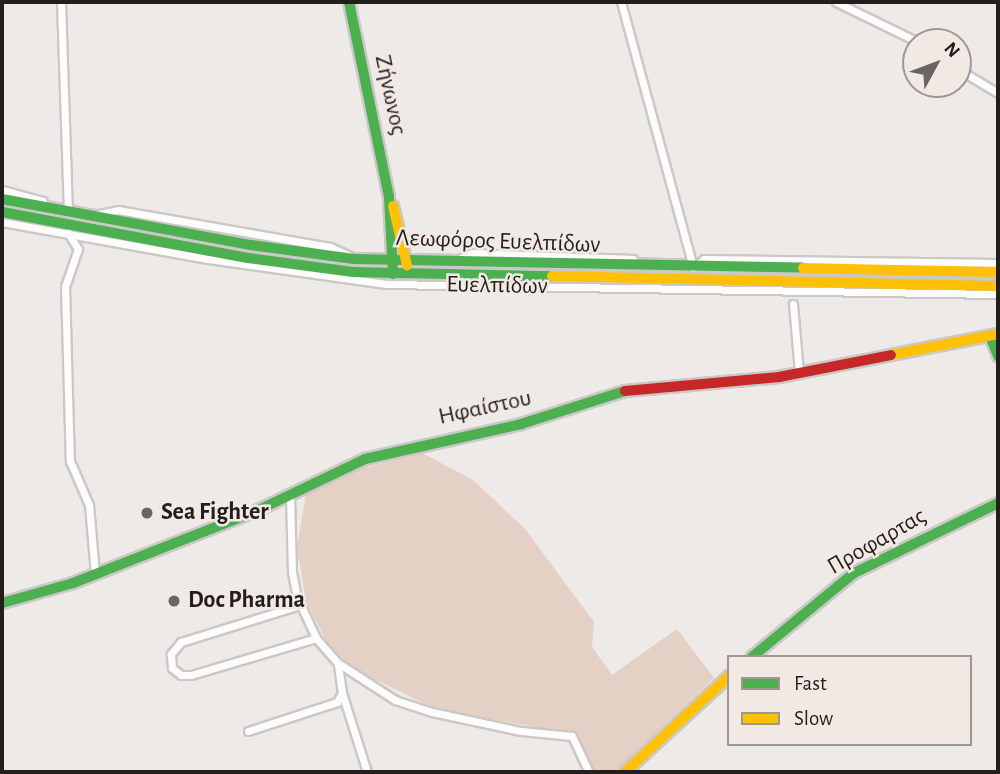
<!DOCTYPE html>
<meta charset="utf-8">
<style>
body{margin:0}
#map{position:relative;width:1000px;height:774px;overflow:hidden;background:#eeeae8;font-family:"Alegreya Sans",sans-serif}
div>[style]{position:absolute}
.green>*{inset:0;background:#e4d0c5}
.roads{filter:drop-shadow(2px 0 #ccc8c6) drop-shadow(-2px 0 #ccc8c6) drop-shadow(0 2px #ccc8c6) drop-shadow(0 -2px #ccc8c6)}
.street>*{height:7px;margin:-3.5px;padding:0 3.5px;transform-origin:3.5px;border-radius:3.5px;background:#fcfcfc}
.fast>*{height:10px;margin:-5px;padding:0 5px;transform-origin:5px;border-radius:5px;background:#4caf50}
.slow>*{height:10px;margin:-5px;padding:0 5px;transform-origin:5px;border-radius:5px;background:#ffc107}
.jam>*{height:10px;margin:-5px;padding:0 5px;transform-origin:5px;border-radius:5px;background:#c62828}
.dots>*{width:19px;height:19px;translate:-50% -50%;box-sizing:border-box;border:4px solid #f2e9e4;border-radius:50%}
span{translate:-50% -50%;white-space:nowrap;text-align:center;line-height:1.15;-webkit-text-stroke:5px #f2e9e4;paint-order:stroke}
.street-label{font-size:24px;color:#211e1c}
.poi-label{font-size:24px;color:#211e1c;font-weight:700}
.left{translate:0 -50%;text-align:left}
.frame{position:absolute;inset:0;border:4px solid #211e1c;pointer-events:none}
.legend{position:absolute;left:727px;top:655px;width:245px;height:91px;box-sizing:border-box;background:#f2e9e4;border:2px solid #9e9894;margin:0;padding:9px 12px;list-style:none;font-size:21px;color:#211e1c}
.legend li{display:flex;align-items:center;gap:14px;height:35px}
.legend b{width:35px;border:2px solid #9e9894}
.north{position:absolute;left:902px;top:28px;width:70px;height:70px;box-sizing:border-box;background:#f2e9e4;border:2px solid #9e9894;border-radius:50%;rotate:49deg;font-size:19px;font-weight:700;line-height:28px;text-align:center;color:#211e1c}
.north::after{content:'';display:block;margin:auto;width:24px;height:32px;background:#696563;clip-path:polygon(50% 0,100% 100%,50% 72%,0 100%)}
</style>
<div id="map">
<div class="green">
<i style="clip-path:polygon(422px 453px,473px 480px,525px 529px,594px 622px,592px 647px,612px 675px,677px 629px,714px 678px,615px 772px,593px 772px,575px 734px,438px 710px,355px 670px,328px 644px,306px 601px,297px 548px,306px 493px,359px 469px)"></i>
</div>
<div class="roads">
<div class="street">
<i style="left:61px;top:2px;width:208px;rotate:88.1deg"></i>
<i style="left:68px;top:210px;width:4px;rotate:-166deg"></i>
<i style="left:621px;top:2px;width:275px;rotate:74.8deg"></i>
<i style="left:836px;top:2px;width:91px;rotate:26deg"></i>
<i style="left:958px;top:69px;width:47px;rotate:31deg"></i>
<i style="left:2px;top:190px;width:42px;rotate:15deg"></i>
<i style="left:99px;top:214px;width:19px;rotate:-12deg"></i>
<i style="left:118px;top:210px;width:215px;rotate:9.9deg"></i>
<i style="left:330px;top:247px;width:20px;rotate:24deg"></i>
<i style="left:2px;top:222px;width:209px;rotate:10.2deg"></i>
<i style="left:208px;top:259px;width:180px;rotate:8deg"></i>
<i style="left:386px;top:284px;width:612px;rotate:0.94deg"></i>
<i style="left:68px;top:233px;width:19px;rotate:58deg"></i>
<i style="left:78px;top:249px;width:39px;rotate:109deg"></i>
<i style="left:65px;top:286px;width:175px;rotate:88.4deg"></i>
<i style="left:70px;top:461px;width:48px;rotate:66.6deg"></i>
<i style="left:89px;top:505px;width:69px;rotate:85deg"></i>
<i style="left:457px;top:260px;width:17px;rotate:-25deg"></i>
<i style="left:472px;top:253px;width:161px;rotate:2.1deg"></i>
<i style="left:697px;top:265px;width:9px;rotate:-41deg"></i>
<i style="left:704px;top:259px;width:294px;rotate:0.8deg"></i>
<i style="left:793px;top:304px;width:69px;rotate:85deg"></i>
<i style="left:290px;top:496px;width:76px;rotate:88.5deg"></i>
<i style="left:292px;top:572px;width:25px;rotate:79deg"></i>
<i style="left:297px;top:597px;width:45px;rotate:65.1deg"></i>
<i style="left:316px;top:638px;width:33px;rotate:49deg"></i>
<i style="left:338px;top:663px;width:68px;rotate:33deg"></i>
<i style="left:395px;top:700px;width:39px;rotate:18deg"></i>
<i style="left:432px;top:712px;width:91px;rotate:12.1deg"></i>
<i style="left:521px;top:731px;width:51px;rotate:5.6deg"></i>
<i style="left:572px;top:736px;width:40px;rotate:65deg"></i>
<i style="left:300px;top:605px;width:125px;rotate:162.7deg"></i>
<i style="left:181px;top:642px;width:16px;rotate:130deg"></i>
<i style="left:171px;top:654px;width:14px;rotate:86deg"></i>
<i style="left:172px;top:668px;width:11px;rotate:38deg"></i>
<i style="left:181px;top:675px;width:10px"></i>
<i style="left:191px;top:675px;width:130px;rotate:-16.5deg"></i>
<i style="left:342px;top:693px;width:83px;rotate:72.4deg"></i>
<i style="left:248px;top:731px;width:94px;rotate:-18deg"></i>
<i style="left:337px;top:702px;width:10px;rotate:-61deg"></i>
<i style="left:342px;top:693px;width:29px;rotate:-98deg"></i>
</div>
<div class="fast">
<i style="left:349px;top:2px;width:199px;rotate:78.4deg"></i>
<i style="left:389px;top:197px;width:77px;rotate:87deg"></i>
<i style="left:2px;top:199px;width:253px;rotate:10.5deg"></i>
<i style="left:251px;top:245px;width:104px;rotate:7.7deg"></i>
<i style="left:354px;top:259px;width:449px;rotate:1.1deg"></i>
<i style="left:2px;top:212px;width:250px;rotate:10.6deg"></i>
<i style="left:248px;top:258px;width:106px;rotate:7.6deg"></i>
<i style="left:353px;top:272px;width:199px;rotate:1.2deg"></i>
<i style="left:990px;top:336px;width:22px;rotate:68deg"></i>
<i style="left:2px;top:603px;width:74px;rotate:-15.7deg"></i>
<i style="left:73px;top:583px;width:192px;rotate:-21.4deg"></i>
<i style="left:252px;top:513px;width:125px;rotate:-25.5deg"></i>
<i style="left:365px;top:459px;width:160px;rotate:-12.6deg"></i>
<i style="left:521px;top:424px;width:109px;rotate:-17.6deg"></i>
<i style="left:752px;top:657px;width:132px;rotate:-39.5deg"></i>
<i style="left:854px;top:573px;width:160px;rotate:-25.9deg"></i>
</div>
<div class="slow">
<i style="left:393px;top:206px;width:61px;rotate:76.7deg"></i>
<i style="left:803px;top:268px;width:195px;rotate:1.2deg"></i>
<i style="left:552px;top:276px;width:446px;rotate:1.3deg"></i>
<i style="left:891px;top:355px;width:109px;rotate:-11.1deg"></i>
<i style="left:625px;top:772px;width:142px;rotate:-42.7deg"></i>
</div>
<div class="jam">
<i style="left:625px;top:391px;width:155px;rotate:-5.2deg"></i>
<i style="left:779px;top:377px;width:114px;rotate:-11.1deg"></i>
</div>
</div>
<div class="dots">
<i style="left:147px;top:513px;background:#696563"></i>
<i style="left:174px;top:601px;background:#696563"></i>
</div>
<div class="street-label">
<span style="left:390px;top:95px;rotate:78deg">Ζήνωνος</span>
<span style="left:498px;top:242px;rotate:2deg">Λεωφόρος Ευελπίδων</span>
<span style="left:497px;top:286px;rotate:1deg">Ευελπίδων</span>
<span style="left:485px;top:408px;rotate:-12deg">Ηφαίστου</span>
<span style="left:877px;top:542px;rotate:-30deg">Προφαρτας</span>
</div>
<div class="poi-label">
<span class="left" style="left:161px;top:513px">Sea Fighter</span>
<span class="left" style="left:188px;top:601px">Doc Pharma</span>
</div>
<div class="frame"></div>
<ul class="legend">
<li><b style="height:9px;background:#4caf50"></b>Fast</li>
<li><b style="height:9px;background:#ffc107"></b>Slow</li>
</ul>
<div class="north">N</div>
</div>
